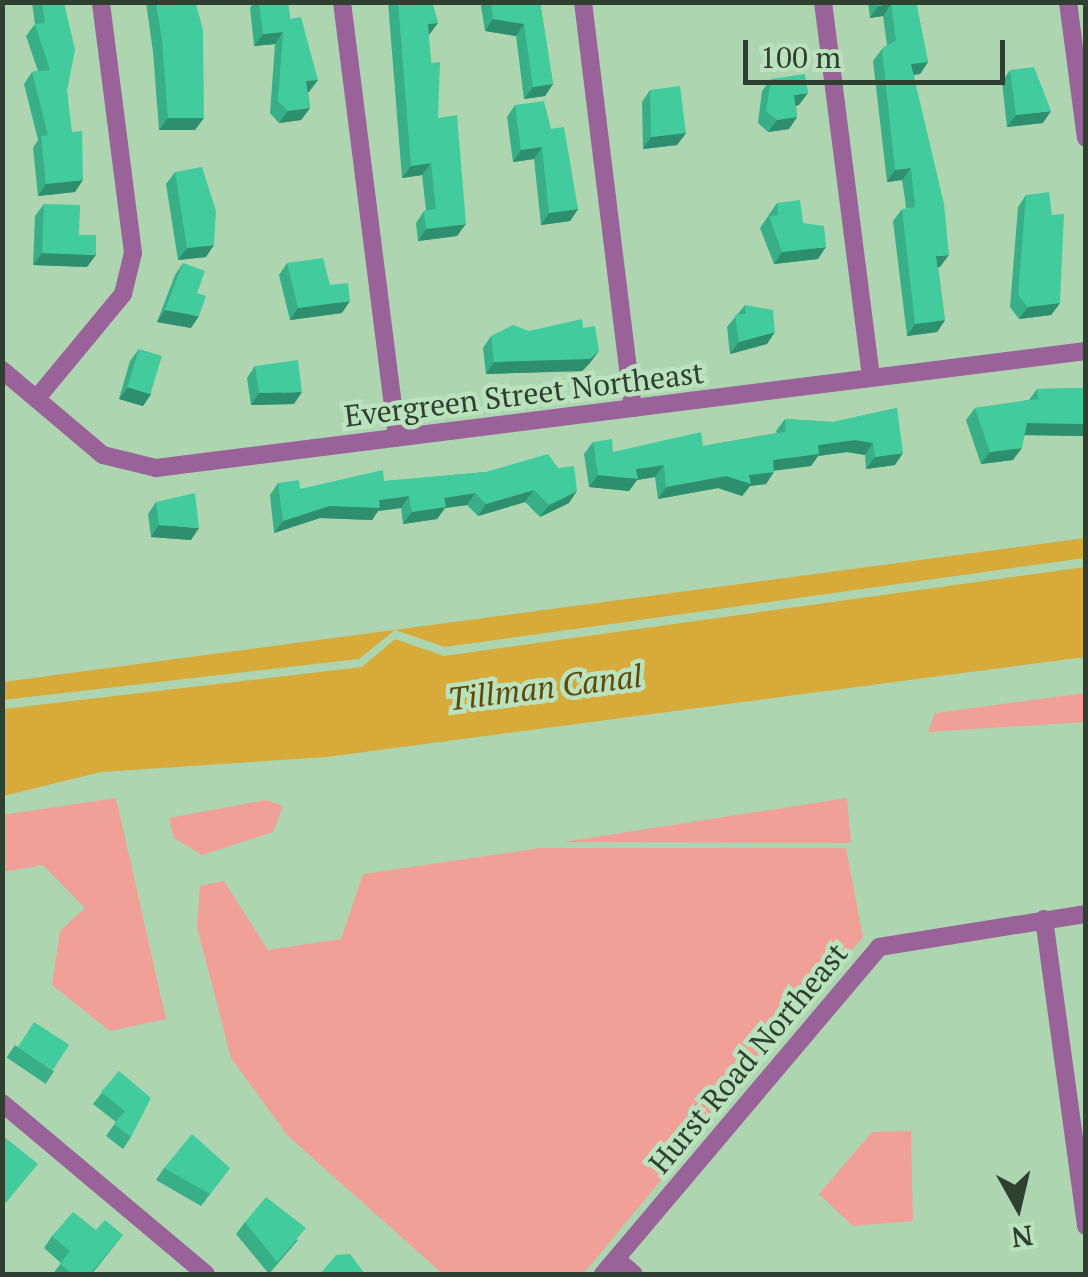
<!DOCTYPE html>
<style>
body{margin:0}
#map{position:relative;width:1088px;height:1277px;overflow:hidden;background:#add6b0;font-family:"PT Serif",serif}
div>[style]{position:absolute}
.green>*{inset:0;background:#f0a097}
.water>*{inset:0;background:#d6ab3a}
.minor>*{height:18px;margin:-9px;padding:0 9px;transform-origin:9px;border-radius:9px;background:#996299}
.wall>*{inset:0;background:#39af88;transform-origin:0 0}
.shaded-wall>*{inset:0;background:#2e8f6f}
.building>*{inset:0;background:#42cc9e;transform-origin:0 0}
span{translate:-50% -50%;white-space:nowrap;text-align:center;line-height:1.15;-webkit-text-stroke:9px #bae3bd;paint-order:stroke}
.street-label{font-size:30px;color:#2f4030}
.water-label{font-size:32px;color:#5f490b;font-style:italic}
.frame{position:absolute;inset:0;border:5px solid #2f4030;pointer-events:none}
.north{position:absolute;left:968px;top:1157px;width:100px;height:100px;-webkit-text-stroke:8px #bae3bd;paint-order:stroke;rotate:172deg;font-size:28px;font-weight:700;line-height:40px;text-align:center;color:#2f4030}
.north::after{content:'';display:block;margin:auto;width:35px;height:45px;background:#2f4030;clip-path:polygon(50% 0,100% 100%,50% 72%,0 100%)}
.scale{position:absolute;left:743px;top:40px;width:262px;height:45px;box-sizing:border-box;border:5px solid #2f4030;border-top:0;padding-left:12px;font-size:30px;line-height:35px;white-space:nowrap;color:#2f4030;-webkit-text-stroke:8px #bae3bd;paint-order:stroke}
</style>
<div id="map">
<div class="green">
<i style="clip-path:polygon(1085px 693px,1085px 722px,928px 732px,935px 713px)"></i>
<i style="clip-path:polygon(116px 798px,166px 1019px,110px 1031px,52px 985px,60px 931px,85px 908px,43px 865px,3px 872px,2px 815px)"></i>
<i style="clip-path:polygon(847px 798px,851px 843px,563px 842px)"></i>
<i style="clip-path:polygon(266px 800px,283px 806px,273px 832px,202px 855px,174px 838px,169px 818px)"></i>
<i style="clip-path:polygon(540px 848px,846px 848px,863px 937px,583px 1274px,443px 1274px,288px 1136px,231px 1058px,197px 927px,200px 886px,224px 881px,268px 950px,341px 939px,363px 874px)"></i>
<i style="clip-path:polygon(911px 1131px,913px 1221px,853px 1226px,819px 1194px,872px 1132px)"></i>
</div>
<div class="water">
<i style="clip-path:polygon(1085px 538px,1085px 558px,445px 647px,395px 630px,359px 659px,3px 700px,3px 682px)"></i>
<i style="clip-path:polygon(1085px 567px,1085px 657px,327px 757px,101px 772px,3px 796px,3px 709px,362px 667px,395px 639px,444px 656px)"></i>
</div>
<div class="minor">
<i style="left:342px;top:2px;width:439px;rotate:82.8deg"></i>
<i style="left:583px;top:2px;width:409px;rotate:83deg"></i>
<i style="left:823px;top:2px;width:379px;rotate:82.7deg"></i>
<i style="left:1068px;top:2px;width:137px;rotate:82.5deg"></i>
<i style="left:2px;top:370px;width:132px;rotate:40.1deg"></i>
<i style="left:103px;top:455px;width:55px;rotate:13.8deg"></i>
<i style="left:156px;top:468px;width:937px;rotate:-7.17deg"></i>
<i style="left:37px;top:398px;width:135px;rotate:-50.4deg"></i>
<i style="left:123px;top:294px;width:42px;rotate:-76.3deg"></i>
<i style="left:133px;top:253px;width:253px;rotate:-97.3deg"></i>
<i style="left:1044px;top:919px;width:310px;rotate:82.2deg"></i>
<i style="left:2px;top:1103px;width:266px;rotate:40deg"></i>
<i style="left:616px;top:1259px;width:23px;rotate:40deg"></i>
<i style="left:603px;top:1274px;width:428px;rotate:-49.8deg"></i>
<i style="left:879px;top:947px;width:210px;rotate:-9.1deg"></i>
</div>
<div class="wall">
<i style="clip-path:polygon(20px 2px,64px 2px,67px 91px,75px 192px,38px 196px,33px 148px,38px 140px,24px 84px,32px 72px,38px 71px,26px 36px,35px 24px,32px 3px,20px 5px)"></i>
<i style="clip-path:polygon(146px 2px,186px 2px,195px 130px,159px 130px,153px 52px)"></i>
<i style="clip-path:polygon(254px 2px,288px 2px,290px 19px,318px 80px,308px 92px,310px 108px,301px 120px,279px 123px,270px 113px,275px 44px,254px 46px,250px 8px)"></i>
<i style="clip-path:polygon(388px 2px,432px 2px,438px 23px,428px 35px,438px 118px,457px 236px,418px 241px,416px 223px,424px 211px,426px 210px,422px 175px,402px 178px)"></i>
<i style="clip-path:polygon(484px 2px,540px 2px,553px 84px,545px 96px,524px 99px,516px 36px,485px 31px,481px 6px)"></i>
<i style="clip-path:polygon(868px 2px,916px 2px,928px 62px,920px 74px,914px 75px,940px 267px,938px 267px,945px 320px,937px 332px,907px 336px,893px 221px,902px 209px,906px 209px,905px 199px,902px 180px,887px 182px,873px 61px,882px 49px,887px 45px,883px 16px,870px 18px)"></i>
<i style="clip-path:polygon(1010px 70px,1043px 123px,1007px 127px,1002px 82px)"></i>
<i style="clip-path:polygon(771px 79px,799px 105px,796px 106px,797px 117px,789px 129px,768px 132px,758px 123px,762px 91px)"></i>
<i style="clip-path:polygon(650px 90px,686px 133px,677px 145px,643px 149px,642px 102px)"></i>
<i style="clip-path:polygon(515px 105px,551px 129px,578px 209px,570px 221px,541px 225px,534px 159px,513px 162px,507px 117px)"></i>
<i style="clip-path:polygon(175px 172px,206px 257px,178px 260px,166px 184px)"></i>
<i style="clip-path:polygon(1026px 195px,1060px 303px,1051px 315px,1019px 319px,1010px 307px,1018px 207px)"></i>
<i style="clip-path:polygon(777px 203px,803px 223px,818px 259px,774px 264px,760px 228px)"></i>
<i style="clip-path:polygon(44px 204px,79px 235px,87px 267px,33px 265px,35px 216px)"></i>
<i style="clip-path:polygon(183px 263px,191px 328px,157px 322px,175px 275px)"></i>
<i style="clip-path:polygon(287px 263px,330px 285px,342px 313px,290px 320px,279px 275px)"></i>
<i style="clip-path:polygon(745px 305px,767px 344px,730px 354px,727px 327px)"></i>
<i style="clip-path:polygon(491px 336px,590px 363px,582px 371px,486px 374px,483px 348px)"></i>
<i style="clip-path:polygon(139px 349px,151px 394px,143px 406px,119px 399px,130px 361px)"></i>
<i style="clip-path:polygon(255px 366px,294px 404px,251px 405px,247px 378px)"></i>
<i style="clip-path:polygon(1086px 388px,1084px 436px,1025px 435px,1013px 460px,981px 464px,966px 420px,975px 408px,1029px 400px,1037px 389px)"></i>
<i style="clip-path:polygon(897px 408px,895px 465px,866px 469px,865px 455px,847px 452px,818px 456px,811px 466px,774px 470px,766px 484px,750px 486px,742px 496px,718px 488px,658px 499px,655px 477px,637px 480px,629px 491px,589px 487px,584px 454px,593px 442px,613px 452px,703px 446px,777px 433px,776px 431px,785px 419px,833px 422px)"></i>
<i style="clip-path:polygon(486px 472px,569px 503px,540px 517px,525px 502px,478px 516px,467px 505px,445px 508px,437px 519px,403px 524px,401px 508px,378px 511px,372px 520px,320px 518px,274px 533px,270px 495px,278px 483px,300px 489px)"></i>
<i style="clip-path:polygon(156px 502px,191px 540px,151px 537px,148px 514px)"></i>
<i style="left:15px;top:1045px;width:47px;height:15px;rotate:34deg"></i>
<i style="clip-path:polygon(119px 1071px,131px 1137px,123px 1149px,106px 1136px,116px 1122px,93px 1104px)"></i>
<i style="clip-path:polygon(164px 1168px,230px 1168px,201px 1206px,156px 1180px)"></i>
<i style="clip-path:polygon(245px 1222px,298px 1240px,269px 1274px,236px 1234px)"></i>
<i style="clip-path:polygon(96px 1230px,123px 1235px,92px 1274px,53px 1274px,61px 1263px,44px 1248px,52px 1236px)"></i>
</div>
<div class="shaded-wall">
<i style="clip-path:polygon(891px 4px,883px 16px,870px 18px,878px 6px)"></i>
<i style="clip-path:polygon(493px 19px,524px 24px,516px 36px,485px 31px)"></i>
<i style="clip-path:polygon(438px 23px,429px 35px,420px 36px,428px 24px)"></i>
<i style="clip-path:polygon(283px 32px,275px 44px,254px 46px,263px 34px)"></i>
<i style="clip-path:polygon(928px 62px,920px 74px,903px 76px,911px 64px)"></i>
<i style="clip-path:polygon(318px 80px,309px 92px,298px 93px,306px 81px)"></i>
<i style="clip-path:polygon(553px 84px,545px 96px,524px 99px,533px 87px)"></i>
<i style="clip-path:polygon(808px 93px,799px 105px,786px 107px,794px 95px)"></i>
<i style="clip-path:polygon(310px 108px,301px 120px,279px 123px,288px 111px)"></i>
<i style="clip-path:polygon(1051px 111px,1043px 123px,1007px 127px,1016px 115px)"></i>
<i style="clip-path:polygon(797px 117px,789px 129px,768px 132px,777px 120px)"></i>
<i style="clip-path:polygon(168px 118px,204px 118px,195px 130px,159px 130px)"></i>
<i style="clip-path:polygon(686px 133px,677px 145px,643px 149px,651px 137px)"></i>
<i style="clip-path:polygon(542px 147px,534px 159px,513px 162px,521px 150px)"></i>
<i style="clip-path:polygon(431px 163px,422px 175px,402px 178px,411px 166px)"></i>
<i style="clip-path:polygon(911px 168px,902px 180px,887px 182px,895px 170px)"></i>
<i style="clip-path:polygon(83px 180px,75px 192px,38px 196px,46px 184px)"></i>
<i style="clip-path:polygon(578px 209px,570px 221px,541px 225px,549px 213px)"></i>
<i style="clip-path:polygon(466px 224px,457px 236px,418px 241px,426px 229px)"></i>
<i style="clip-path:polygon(214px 245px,206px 257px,178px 260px,187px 248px)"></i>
<i style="clip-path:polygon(826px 247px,818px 259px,774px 264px,782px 252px)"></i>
<i style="clip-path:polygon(42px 253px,96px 255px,87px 267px,33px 265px)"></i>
<i style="clip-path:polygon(949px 255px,940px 267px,928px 268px,936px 256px)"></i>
<i style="clip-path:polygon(350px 301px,342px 313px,290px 320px,298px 308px)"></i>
<i style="clip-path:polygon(1060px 303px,1051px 315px,1019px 319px,1028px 307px)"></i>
<i style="clip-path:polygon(165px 310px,199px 316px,191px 328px,157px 322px)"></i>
<i style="clip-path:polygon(945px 320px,937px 332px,907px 336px,915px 324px)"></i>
<i style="clip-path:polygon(775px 332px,767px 344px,730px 354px,739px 342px)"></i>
<i style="clip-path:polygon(599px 351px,590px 363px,582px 371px,486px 374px,494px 362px)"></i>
<i style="clip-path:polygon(128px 387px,151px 394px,143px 406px,119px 399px)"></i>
<i style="clip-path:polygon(302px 392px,294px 404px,251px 405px,259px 393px)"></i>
<i style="clip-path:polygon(1027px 423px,1086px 424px,1086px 434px,1084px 436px,1019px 435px)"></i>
<i style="clip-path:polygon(855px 440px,873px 443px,865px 455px,847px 452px,818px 456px,811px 466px,765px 472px,773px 460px,818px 445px)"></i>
<i style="clip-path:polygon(1022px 448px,1013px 460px,981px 464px,990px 452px)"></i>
<i style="clip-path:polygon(903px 453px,895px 465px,866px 469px,875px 457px)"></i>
<i style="clip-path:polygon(664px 465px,655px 477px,637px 480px,629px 491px,589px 487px,598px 475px)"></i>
<i style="clip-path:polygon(774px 472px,766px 484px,750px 486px,742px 496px,718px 488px,658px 499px,666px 487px,726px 476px)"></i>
<i style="clip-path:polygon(534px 490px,525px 502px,478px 516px,486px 504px)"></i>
<i style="clip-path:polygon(577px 491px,569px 503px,540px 517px,549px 505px)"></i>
<i style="clip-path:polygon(475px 493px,467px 505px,445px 508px,437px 519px,403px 524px,412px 512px,444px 498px)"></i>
<i style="clip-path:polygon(409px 496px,401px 508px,378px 511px,372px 520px,320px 518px,274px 533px,283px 521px,329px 506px)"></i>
<i style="clip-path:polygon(159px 525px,199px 528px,191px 540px,151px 537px)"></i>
</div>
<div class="building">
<i style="clip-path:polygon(42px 2px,64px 2px,75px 50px,67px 91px,72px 132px,82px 131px,83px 180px,46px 184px,41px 136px,48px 135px,32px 72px,50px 70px,35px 24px,45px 23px)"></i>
<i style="clip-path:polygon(156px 2px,186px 2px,187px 5px,196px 4px,203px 30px,204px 118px,168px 118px,162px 40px)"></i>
<i style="clip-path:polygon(259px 2px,288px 2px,290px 19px,301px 17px,318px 80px,306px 81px,310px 108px,288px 111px,278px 101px,283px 32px,263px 34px)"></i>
<i style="clip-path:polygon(398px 2px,432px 2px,438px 23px,428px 24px,431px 63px,440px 62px,438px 118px,457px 115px,466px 224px,426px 229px,424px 211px,436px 209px,431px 163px,411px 166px)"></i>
<i style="clip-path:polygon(491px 2px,540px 2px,553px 84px,533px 87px,524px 24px,493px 19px)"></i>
<i style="clip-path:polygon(878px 2px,916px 2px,928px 62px,911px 64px,944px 204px,949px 255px,936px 256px,945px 320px,915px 324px,902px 209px,915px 207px,913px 187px,911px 168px,895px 170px,882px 49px,896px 40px,891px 4px,878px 6px)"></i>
<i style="clip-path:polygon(1034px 67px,1051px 111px,1016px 115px,1010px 70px)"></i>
<i style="clip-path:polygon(805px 74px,808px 93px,794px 95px,797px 117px,777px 120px,766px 111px,771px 79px)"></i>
<i style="clip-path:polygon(680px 86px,686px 133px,651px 137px,650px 90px)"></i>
<i style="clip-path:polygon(544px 101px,551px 129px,564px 127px,578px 209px,549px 213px,542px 147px,521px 150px,515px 105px)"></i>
<i style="clip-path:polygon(202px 167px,216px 211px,214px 245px,187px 248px,175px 172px)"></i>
<i style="clip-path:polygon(1049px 192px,1052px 215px,1064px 214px,1060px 303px,1028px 307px,1018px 295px,1026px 195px)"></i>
<i style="clip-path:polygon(800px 200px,803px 223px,824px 226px,826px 247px,782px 252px,769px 216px,778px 215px,777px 203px)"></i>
<i style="clip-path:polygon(44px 204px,80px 205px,79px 235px,96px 235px,96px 255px,42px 253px)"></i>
<i style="clip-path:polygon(323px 258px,330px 285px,348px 283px,350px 301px,298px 308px,287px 263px)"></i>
<i style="clip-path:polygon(183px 263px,205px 271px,197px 293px,206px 296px,199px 316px,165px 310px)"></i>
<i style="clip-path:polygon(745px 305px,773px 310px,775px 332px,739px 342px,735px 315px,746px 314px)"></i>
<i style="clip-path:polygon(582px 319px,583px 328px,595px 326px,599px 351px,590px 359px,494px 362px,491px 336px,513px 325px,529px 331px)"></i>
<i style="left:139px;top:349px;width:24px;height:40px;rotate:17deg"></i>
<i style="clip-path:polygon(298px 360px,302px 392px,259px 393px,255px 366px)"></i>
<i style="clip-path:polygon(1086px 388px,1086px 424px,1027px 423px,1022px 448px,990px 452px,975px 408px,1038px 399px,1037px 389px)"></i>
<i style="clip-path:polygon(897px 408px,903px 453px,875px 457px,873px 443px,855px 440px,818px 445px,819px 454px,773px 460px,774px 472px,749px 475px,751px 484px,726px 476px,666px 487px,664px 465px,636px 469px,638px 479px,598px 475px,593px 442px,612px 439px,613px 452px,701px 432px,703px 446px,786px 432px,785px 419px,833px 422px)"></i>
<i style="clip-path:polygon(548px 454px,558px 468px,574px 466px,577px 491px,549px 505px,534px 490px,486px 504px,475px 493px,444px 498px,446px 507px,412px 512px,409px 496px,379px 500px,380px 508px,329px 506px,283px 521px,278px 483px,299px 480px,300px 489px,383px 470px,384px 481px,486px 472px)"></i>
<i style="clip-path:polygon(195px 493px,199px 528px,159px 525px,156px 502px)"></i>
<i style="left:34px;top:1022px;width:42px;height:30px;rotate:33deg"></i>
<i style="clip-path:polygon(119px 1071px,151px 1098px,131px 1137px,114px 1124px,125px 1111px,101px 1092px)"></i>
<i style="clip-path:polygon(192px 1134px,230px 1168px,210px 1194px,164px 1168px)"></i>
<i style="clip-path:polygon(2px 1135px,38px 1164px,4px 1205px,2px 1204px)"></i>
<i style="clip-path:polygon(266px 1197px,306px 1228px,277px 1262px,245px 1222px)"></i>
<i style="clip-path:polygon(73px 1212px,96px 1230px,105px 1220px,123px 1235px,90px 1274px,72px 1274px,60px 1264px,70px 1251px,52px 1236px)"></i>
<i style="clip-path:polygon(350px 1254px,365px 1274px,320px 1274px,336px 1255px)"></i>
</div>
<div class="street-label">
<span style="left:524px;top:394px;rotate:-7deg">Evergreen Street Northeast</span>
<span style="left:748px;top:1058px;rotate:-50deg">Hurst Road Northeast</span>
</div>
<div class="water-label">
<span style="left:545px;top:687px;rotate:-7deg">Tillman Canal</span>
</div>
<div class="frame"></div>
<div class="north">N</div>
<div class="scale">100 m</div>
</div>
